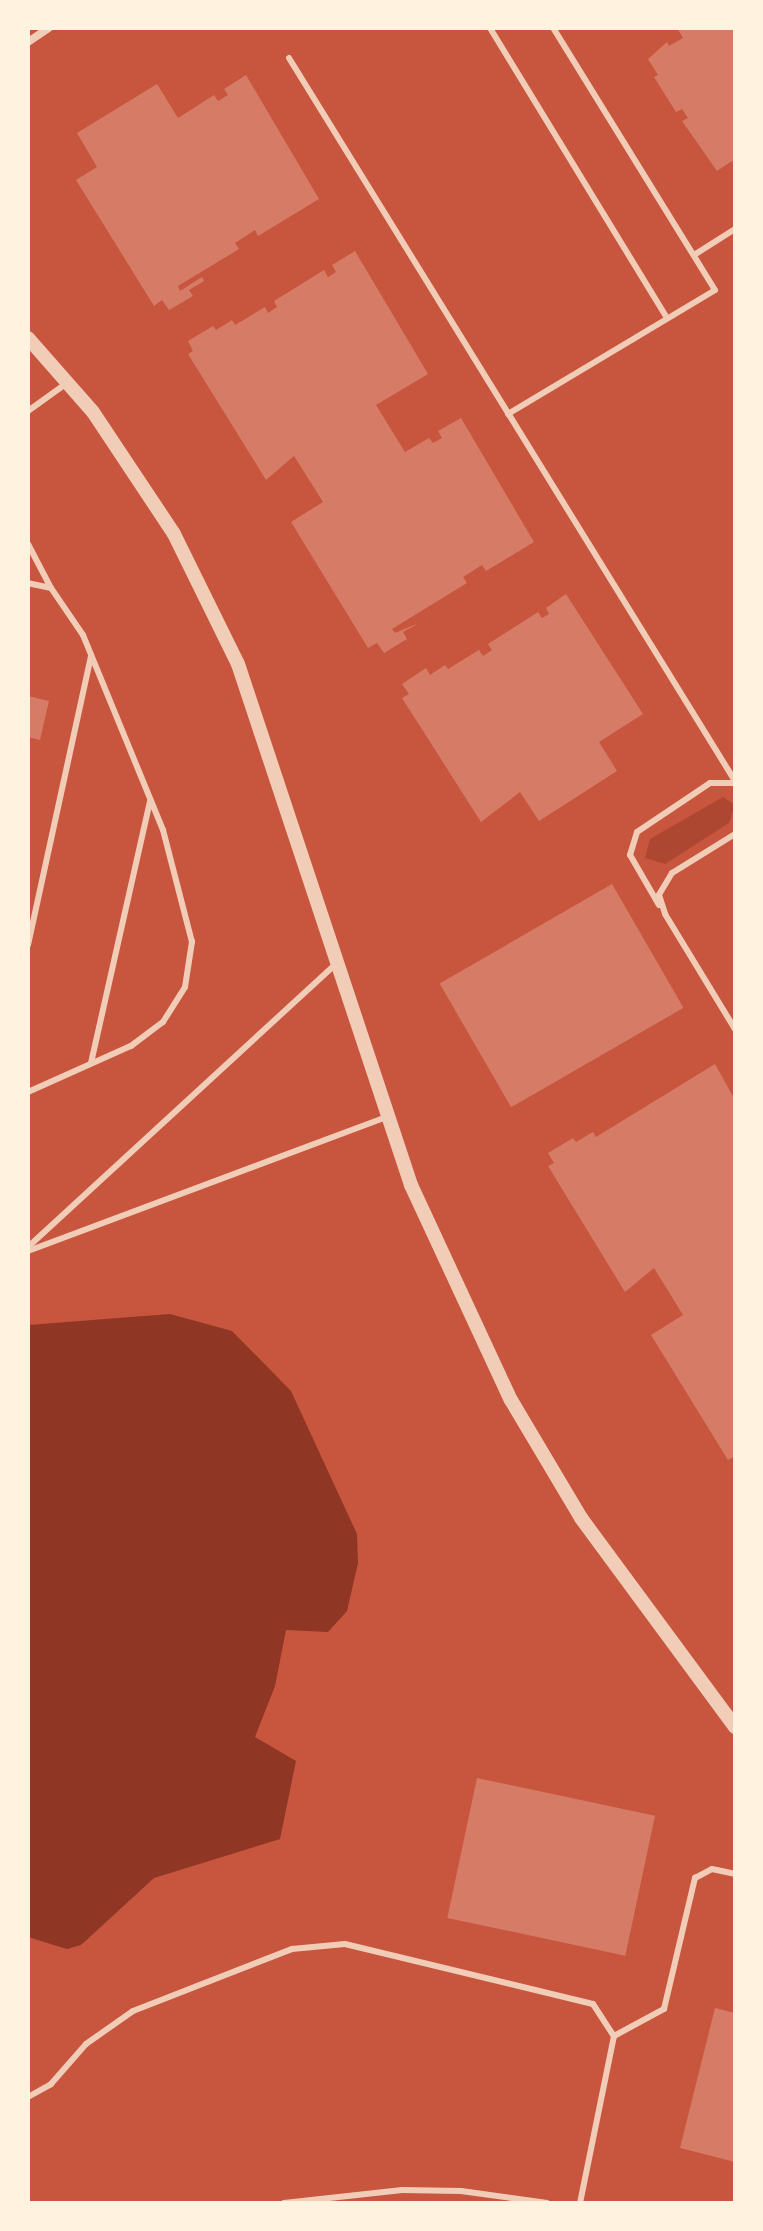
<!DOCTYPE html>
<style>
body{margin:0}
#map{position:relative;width:763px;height:2231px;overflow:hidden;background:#c8553d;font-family:"Golos Text",sans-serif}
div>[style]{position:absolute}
.green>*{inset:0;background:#ae4732}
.water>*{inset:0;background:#8f3625}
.building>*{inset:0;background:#d67c66;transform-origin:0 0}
.service>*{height:6px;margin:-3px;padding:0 3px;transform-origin:3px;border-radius:3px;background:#f1ccb7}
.minor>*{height:8px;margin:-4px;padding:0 4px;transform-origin:4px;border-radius:4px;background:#f1ccb7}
.tertiary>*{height:14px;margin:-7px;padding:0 7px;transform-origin:7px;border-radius:7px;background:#f1ccb7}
span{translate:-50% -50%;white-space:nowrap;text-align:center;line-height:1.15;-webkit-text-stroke:7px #fff3e0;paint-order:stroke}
.frame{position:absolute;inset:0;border:30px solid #fff3e0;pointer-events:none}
</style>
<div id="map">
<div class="green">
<i style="clip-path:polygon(723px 797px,735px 805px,729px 823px,665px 864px,645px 858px,650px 839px)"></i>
</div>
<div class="water">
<i style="clip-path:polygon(170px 1314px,232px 1331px,291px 1391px,357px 1534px,358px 1563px,347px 1611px,328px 1632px,286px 1630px,275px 1686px,255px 1737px,296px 1761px,280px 1839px,154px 1878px,81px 1945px,67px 1949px,28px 1937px,28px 1325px)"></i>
</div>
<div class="building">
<i style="clip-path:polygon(677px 28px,735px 28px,735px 166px,732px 161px,717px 171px,682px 121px,688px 118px,682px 109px,676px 112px,654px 77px,658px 75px,648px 59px,667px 42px,669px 46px,683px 38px)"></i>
<i style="clip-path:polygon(246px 75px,319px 199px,258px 236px,255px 230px,235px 243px,239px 249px,178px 286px,180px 291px,202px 277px,204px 281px,189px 290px,193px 296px,169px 310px,162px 300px,154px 306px,76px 180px,97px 167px,77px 133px,157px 84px,178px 118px,214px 95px,218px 101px,228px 95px,224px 89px)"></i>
<i style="clip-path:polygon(355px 251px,428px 374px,376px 405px,405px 452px,429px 438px,433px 443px,442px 438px,438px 431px,461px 418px,534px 542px,486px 571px,482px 565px,463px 577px,467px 583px,392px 629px,395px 633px,419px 623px,403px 632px,407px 639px,384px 653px,377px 643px,368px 648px,291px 522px,323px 502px,294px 456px,266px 480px,188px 354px,193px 351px,188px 341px,213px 326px,216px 330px,232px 320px,235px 325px,265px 307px,268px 313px,277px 307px,274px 301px,324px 270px,328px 277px,336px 272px,332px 265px)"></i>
<i style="clip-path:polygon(566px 594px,643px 714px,599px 742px,617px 771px,539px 821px,520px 792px,481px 822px,402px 698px,409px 694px,402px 684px,426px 668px,430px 675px,445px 665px,448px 669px,479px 650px,483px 656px,492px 650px,488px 644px,538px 612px,542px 618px,549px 614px,546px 608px)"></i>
<i style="clip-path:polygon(28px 696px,49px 701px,40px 740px,28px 737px)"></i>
<i style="left:612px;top:884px;width:143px;height:199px;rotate:60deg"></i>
<i style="clip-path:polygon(715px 1064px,735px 1100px,735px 1456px,728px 1460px,651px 1335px,683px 1315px,654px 1268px,625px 1292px,548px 1166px,554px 1163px,548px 1153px,573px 1138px,576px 1142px,593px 1132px,596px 1137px)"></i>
<i style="left:477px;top:1778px;width:182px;height:143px;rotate:12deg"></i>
<i style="clip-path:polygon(715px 2008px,735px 2013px,735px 2162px,680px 2148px)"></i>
</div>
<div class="service">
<i style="left:490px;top:28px;width:340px;rotate:58.6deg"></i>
<i style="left:289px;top:58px;width:849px;rotate:58.33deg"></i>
<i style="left:694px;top:255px;width:49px;rotate:-32.4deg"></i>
<i style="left:28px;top:411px;width:48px;rotate:-35.7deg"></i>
<i style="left:508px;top:414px;width:241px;rotate:-30.9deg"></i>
<i style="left:715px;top:290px;width:308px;rotate:-121.7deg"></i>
<i style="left:28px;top:544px;width:50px;rotate:62.4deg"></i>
<i style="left:51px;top:588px;width:24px;rotate:-168deg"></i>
<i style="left:735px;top:834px;width:74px;rotate:148.2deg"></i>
<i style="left:672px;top:873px;width:26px;rotate:121deg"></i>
<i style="left:659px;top:895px;width:20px;rotate:72deg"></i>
<i style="left:665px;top:914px;width:135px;rotate:58.7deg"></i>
<i style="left:659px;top:905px;width:58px;rotate:-120.1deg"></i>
<i style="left:630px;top:855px;width:24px;rotate:-73deg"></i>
<i style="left:637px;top:832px;width:88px;rotate:-33.9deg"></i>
<i style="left:710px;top:783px;width:25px"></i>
<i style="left:28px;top:945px;width:296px;rotate:-77.7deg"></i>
<i style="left:91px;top:1063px;width:268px;rotate:-77.3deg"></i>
<i style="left:28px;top:1092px;width:113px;rotate:-24.1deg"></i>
<i style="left:131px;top:1046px;width:40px;rotate:-37deg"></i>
<i style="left:163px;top:1022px;width:41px;rotate:-57.8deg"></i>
<i style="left:185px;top:987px;width:46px;rotate:-81.2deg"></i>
<i style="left:192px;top:942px;width:116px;rotate:-104.5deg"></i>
<i style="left:163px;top:830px;width:211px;rotate:-112.3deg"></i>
<i style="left:83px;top:635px;width:57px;rotate:-124.2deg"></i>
<i style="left:28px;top:1247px;width:420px;rotate:-42.6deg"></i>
<i style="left:28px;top:1251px;width:382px;rotate:-20.5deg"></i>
<i style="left:614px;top:2036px;width:57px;rotate:-28.4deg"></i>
<i style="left:664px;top:2009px;width:135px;rotate:-76.7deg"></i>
<i style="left:695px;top:1878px;width:19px;rotate:-28deg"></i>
<i style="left:712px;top:1869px;width:24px;rotate:12deg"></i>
<i style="left:28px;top:2097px;width:26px;rotate:-29deg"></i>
<i style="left:51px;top:2084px;width:53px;rotate:-48.8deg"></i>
<i style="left:86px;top:2044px;width:57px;rotate:-35.1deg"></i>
<i style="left:133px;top:2011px;width:171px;rotate:-21.3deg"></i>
<i style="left:292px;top:1949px;width:53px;rotate:-5.4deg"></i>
<i style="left:345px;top:1944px;width:255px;rotate:13.6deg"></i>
<i style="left:593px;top:2004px;width:38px;rotate:57deg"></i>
<i style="left:614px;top:2036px;width:170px;rotate:101.5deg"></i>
<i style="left:284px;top:2203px;width:119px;rotate:-6.3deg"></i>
<i style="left:402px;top:2190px;width:59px;rotate:1deg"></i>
<i style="left:461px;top:2191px;width:87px;rotate:7.9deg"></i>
</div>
<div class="minor">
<i style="left:28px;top:42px;width:25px;rotate:-34deg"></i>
</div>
<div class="tertiary">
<i style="left:28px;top:338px;width:98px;rotate:48.7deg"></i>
<i style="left:93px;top:412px;width:146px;rotate:56.4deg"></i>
<i style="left:174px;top:534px;width:145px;rotate:63.8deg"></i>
<i style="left:238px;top:664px;width:549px;rotate:71.63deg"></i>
<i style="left:411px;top:1185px;width:237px;rotate:65.1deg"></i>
<i style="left:511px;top:1400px;width:137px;rotate:59.3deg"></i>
<i style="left:581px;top:1518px;width:260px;rotate:53.6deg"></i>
</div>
<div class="frame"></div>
</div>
